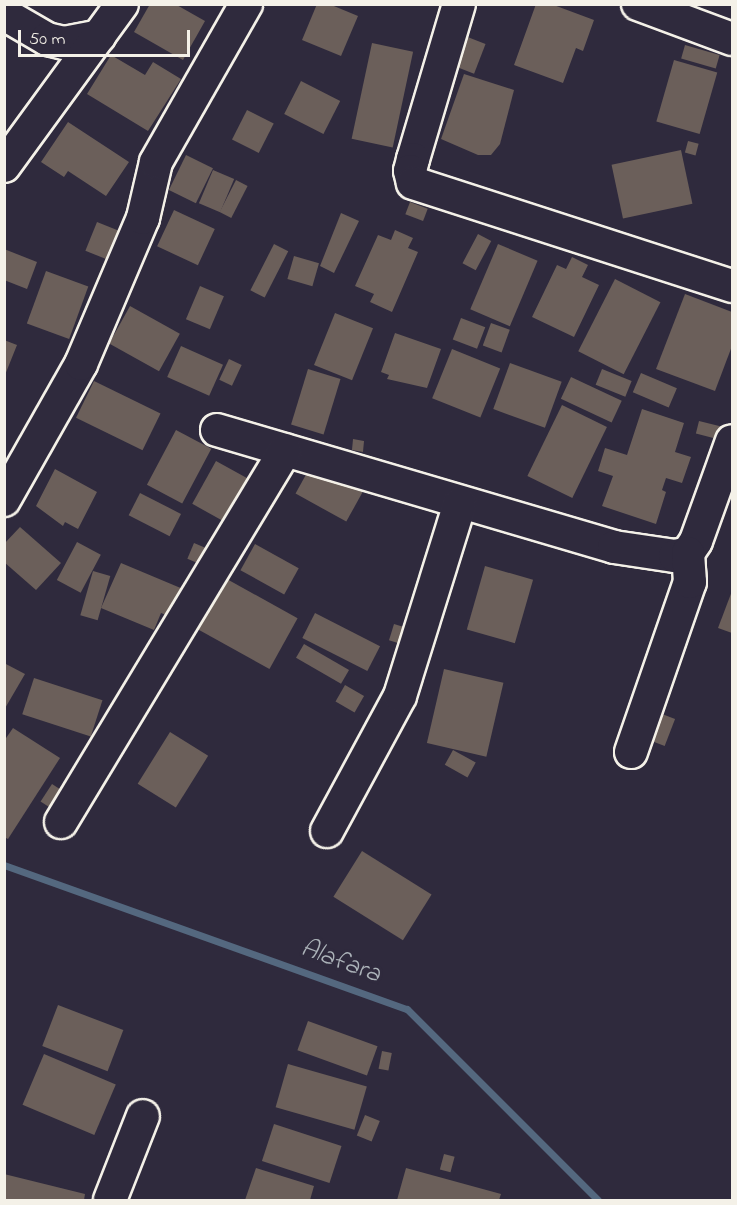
<!DOCTYPE html>
<style>
body{margin:0}
#map{position:relative;width:737px;height:1205px;overflow:hidden;background:#2f2a3d;font-family:"Indie Flower",sans-serif}
div>[style]{position:absolute}
.stream>*{height:7px;margin:-3.5px;padding:0 3.5px;transform-origin:3.5px;border-radius:3.5px;background:#54687f}
.building>*{inset:0;background:#6b5f5a;transform-origin:0 0}
.roads{filter:drop-shadow(2px 0 #f4f1e8) drop-shadow(-2px 0 #f4f1e8) drop-shadow(0 2px #f4f1e8) drop-shadow(0 -2px #f4f1e8)}
.minor>*{height:32px;margin:-16px;padding:0 16px;transform-origin:16px;border-radius:16px;background:#2f2a3d}
span{translate:-50% -50%;white-space:nowrap;text-align:center;line-height:1.15;-webkit-text-stroke:6px #2f2a3d;paint-order:stroke}
.water-label{font-size:26px;color:#acb3b9;font-style:italic}
.frame{position:absolute;inset:0;border:6px solid #f4f1e8;pointer-events:none}
.scale{position:absolute;left:18px;top:30px;width:172px;height:27px;box-sizing:border-box;border:3px solid #f4f1e8;border-top:0;padding-left:8px;font-size:18px;line-height:21px;white-space:nowrap;color:#f4f1e8;-webkit-text-stroke:4px #2f2a3d;paint-order:stroke}
</style>
<div id="map">
<div class="stream">
<i style="left:4px;top:865px;width:428px;rotate:19.7deg"></i>
<i style="left:407px;top:1009px;width:270px;rotate:45deg"></i>
</div>
<div class="building">
<i style="clip-path:polygon(150px 4px,175px 4px,205px 21px,183px 60px,134px 32px)"></i>
<i style="clip-path:polygon(317px 4px,329px 4px,358px 16px,341px 56px,302px 40px)"></i>
<i style="clip-path:polygon(536px 4px,551px 4px,594px 20px,583px 51px,576px 48px,563px 83px,514px 65px)"></i>
<i style="left:465px;top:36px;width:22px;height:32px;rotate:21deg"></i>
<i style="left:372px;top:43px;width:42px;height:98px;rotate:12deg"></i>
<i style="left:685px;top:45px;width:36px;height:14px;rotate:16deg"></i>
<i style="clip-path:polygon(111px 55px,145px 75px,153px 62px,181px 79px,148px 131px,87px 94px)"></i>
<i style="left:674px;top:60px;width:45px;height:64px;rotate:16deg"></i>
<i style="clip-path:polygon(464px 74px,514px 90px,500px 144px,491px 155px,478px 155px,441px 139px)"></i>
<i style="left:301px;top:81px;width:44px;height:37px;rotate:27deg"></i>
<i style="left:247px;top:110px;width:30px;height:33px;rotate:27deg"></i>
<i style="clip-path:polygon(68px 122px,129px 162px,106px 196px,68px 171px,64px 177px,41px 162px)"></i>
<i style="left:688px;top:141px;width:11px;height:12px;rotate:15deg"></i>
<i style="left:681px;top:150px;width:55px;height:71px;rotate:78deg"></i>
<i style="left:186px;top:155px;width:30px;height:39px;rotate:26deg"></i>
<i style="left:213px;top:170px;width:23px;height:36px;rotate:23deg"></i>
<i style="left:236px;top:180px;width:13px;height:36px;rotate:27deg"></i>
<i style="left:410px;top:202px;width:19px;height:13px;rotate:21deg"></i>
<i style="left:174px;top:210px;width:45px;height:40px;rotate:25deg"></i>
<i style="clip-path:polygon(341px 213px,359px 221px,334px 273px,320px 266px)"></i>
<i style="left:97px;top:222px;width:27px;height:31px;rotate:22deg"></i>
<i style="clip-path:polygon(395px 230px,413px 238px,408px 248px,418px 252px,392px 312px,370px 302px,374px 294px,355px 286px,378px 235px,391px 240px)"></i>
<i style="left:478px;top:234px;width:15px;height:33px;rotate:28deg"></i>
<i style="left:274px;top:244px;width:16px;height:52px;rotate:27deg"></i>
<i style="left:498px;top:244px;width:43px;height:71px;rotate:23deg"></i>
<i style="clip-path:polygon(4px 249px,37px 262px,27px 289px,4px 280px)"></i>
<i style="left:294px;top:256px;width:26px;height:24px;rotate:16deg"></i>
<i style="clip-path:polygon(572px 257px,588px 265px,582px 277px,599px 285px,574px 337px,532px 317px,557px 265px,566px 269px)"></i>
<i style="left:46px;top:271px;width:45px;height:56px;rotate:20deg"></i>
<i style="left:615px;top:279px;width:51px;height:81px;rotate:27deg"></i>
<i style="left:200px;top:286px;width:26px;height:36px;rotate:23deg"></i>
<i style="clip-path:polygon(685px 294px,732px 312px,732px 346px,715px 391px,656px 369px)"></i>
<i style="left:130px;top:306px;width:57px;height:43px;rotate:29deg"></i>
<i style="left:335px;top:313px;width:41px;height:56px;rotate:22deg"></i>
<i style="left:461px;top:318px;width:26px;height:23px;rotate:21deg"></i>
<i style="left:491px;top:323px;width:20px;height:24px;rotate:20deg"></i>
<i style="clip-path:polygon(395px 333px,441px 349px,427px 388px,387px 379px,389px 375px,381px 372px)"></i>
<i style="clip-path:polygon(4px 340px,17px 345px,5px 375px,4px 375px)"></i>
<i style="left:181px;top:346px;width:46px;height:34px;rotate:24deg"></i>
<i style="left:452px;top:349px;width:52px;height:53px;rotate:22deg"></i>
<i style="left:229px;top:359px;width:14px;height:23px;rotate:25deg"></i>
<i style="left:510px;top:363px;width:55px;height:49px;rotate:20deg"></i>
<i style="left:308px;top:369px;width:34px;height:58px;rotate:17deg"></i>
<i style="left:602px;top:369px;width:32px;height:17px;rotate:22deg"></i>
<i style="left:641px;top:373px;width:39px;height:21px;rotate:23deg"></i>
<i style="left:571px;top:377px;width:56px;height:24px;rotate:25deg"></i>
<i style="left:94px;top:381px;width:74px;height:41px;rotate:26deg"></i>
<i style="left:562px;top:405px;width:50px;height:79px;rotate:26deg"></i>
<i style="clip-path:polygon(642px 409px,684px 423px,675px 452px,691px 457px,682px 483px,666px 478px,662px 490px,666px 492px,656px 524px,602px 506px,613px 476px,598px 471px,605px 448px,627px 455px)"></i>
<i style="left:699px;top:421px;width:25px;height:13px;rotate:14deg"></i>
<i style="left:176px;top:430px;width:40px;height:62px;rotate:28deg"></i>
<i style="clip-path:polygon(353px 439px,364px 441px,363px 452px,352px 450px)"></i>
<i style="left:216px;top:461px;width:43px;height:49px;rotate:29deg"></i>
<i style="left:313px;top:462px;width:58px;height:36px;rotate:29deg"></i>
<i style="clip-path:polygon(55px 469px,97px 492px,78px 529px,65px 522px,63px 526px,36px 506px)"></i>
<i style="left:140px;top:493px;width:46px;height:25px;rotate:27deg"></i>
<i style="clip-path:polygon(20px 527px,61px 563px,36px 590px,4px 562px,4px 544px)"></i>
<i style="left:77px;top:542px;width:27px;height:43px;rotate:28deg"></i>
<i style="left:194px;top:543px;width:23px;height:17px;rotate:23deg"></i>
<i style="left:255px;top:544px;width:50px;height:30px;rotate:29deg"></i>
<i style="clip-path:polygon(121px 563px,183px 589px,171px 617px,161px 613px,154px 630px,101px 608px)"></i>
<i style="left:485px;top:566px;width:50px;height:66px;rotate:16deg"></i>
<i style="left:93px;top:571px;width:18px;height:46px;rotate:16deg"></i>
<i style="left:225px;top:578px;width:83px;height:58px;rotate:29deg"></i>
<i style="clip-path:polygon(732px 591px,732px 633px,718px 628px)"></i>
<i style="left:315px;top:613px;width:73px;height:28px;rotate:27deg"></i>
<i style="left:394px;top:624px;width:17px;height:17px;rotate:17deg"></i>
<i style="left:304px;top:644px;width:52px;height:16px;rotate:30deg"></i>
<i style="clip-path:polygon(4px 663px,25px 674px,4px 710px)"></i>
<i style="left:444px;top:669px;width:61px;height:76px;rotate:13deg"></i>
<i style="left:34px;top:678px;width:72px;height:38px;rotate:18deg"></i>
<i style="left:345px;top:685px;width:22px;height:19px;rotate:30deg"></i>
<i style="left:662px;top:714px;width:14px;height:29px;rotate:21deg"></i>
<i style="clip-path:polygon(13px 728px,60px 758px,8px 839px,4px 837px,4px 741px)"></i>
<i style="left:170px;top:732px;width:45px;height:61px;rotate:32deg"></i>
<i style="left:453px;top:750px;width:26px;height:17px;rotate:29deg"></i>
<i style="left:52px;top:784px;width:17px;height:21px;rotate:33deg"></i>
<i style="left:362px;top:851px;width:82px;height:54px;rotate:32deg"></i>
<i style="left:58px;top:1005px;width:70px;height:44px;rotate:21deg"></i>
<i style="left:308px;top:1021px;width:74px;height:31px;rotate:20deg"></i>
<i style="left:382px;top:1051px;width:10px;height:18px;rotate:11deg"></i>
<i style="left:44px;top:1054px;width:78px;height:55px;rotate:23deg"></i>
<i style="left:288px;top:1064px;width:82px;height:45px;rotate:16deg"></i>
<i style="left:365px;top:1115px;width:16px;height:22px;rotate:22deg"></i>
<i style="left:274px;top:1124px;width:71px;height:39px;rotate:18deg"></i>
<i style="left:444px;top:1154px;width:11px;height:16px;rotate:15deg"></i>
<i style="clip-path:polygon(256px 1168px,314px 1186px,310px 1200px,245px 1200px)"></i>
<i style="clip-path:polygon(406px 1168px,501px 1194px,499px 1200px,397px 1200px)"></i>
<i style="clip-path:polygon(4px 1174px,85px 1194px,84px 1200px,4px 1200px)"></i>
</div>
<div class="roads">
<div class="minor">
<i style="left:459px;top:4px;width:162px;rotate:106.5deg"></i>
<i style="left:413px;top:159px;width:12px;rotate:104deg"></i>
<i style="left:410px;top:171px;width:12px;rotate:76deg"></i>
<i style="left:413px;top:183px;width:335px;rotate:17.9deg"></i>
<i style="left:638px;top:4px;width:100px;rotate:20.4deg"></i>
<i style="left:4px;top:14px;width:50px;rotate:30.2deg"></i>
<i style="left:47px;top:39px;width:17px;rotate:13deg"></i>
<i style="left:64px;top:43px;width:36px;rotate:-11deg"></i>
<i style="left:4px;top:166px;width:200px;rotate:-53.9deg"></i>
<i style="left:217px;top:430px;width:414px;rotate:16.4deg"></i>
<i style="left:614px;top:547px;width:62px;rotate:8.4deg"></i>
<i style="left:675px;top:556px;width:13px;rotate:-13deg"></i>
<i style="left:688px;top:553px;width:14px;rotate:-56deg"></i>
<i style="left:696px;top:541px;width:106px;rotate:-70.2deg"></i>
<i style="left:4px;top:500px;width:156px;rotate:-60.5deg"></i>
<i style="left:81px;top:364px;width:159px;rotate:-67deg"></i>
<i style="left:143px;top:218px;width:57px;rotate:-76.9deg"></i>
<i style="left:156px;top:162px;width:182px;rotate:-60.3deg"></i>
<i style="left:631px;top:752px;width:180px;rotate:-70.9deg"></i>
<i style="left:690px;top:582px;width:29px;rotate:-94deg"></i>
<i style="left:61px;top:822px;width:434px;rotate:-58.9deg"></i>
<i style="left:327px;top:831px;width:153px;rotate:-61.6deg"></i>
<i style="left:400px;top:696px;width:202px;rotate:-72.7deg"></i>
<i style="left:110px;top:1200px;width:90px;rotate:-68.6deg"></i>
</div>
</div>
<div class="water-label">
<span style="left:340px;top:963px;rotate:20deg">Alafara</span>
</div>
<div class="frame"></div>
<div class="scale">50 m</div>
</div>
